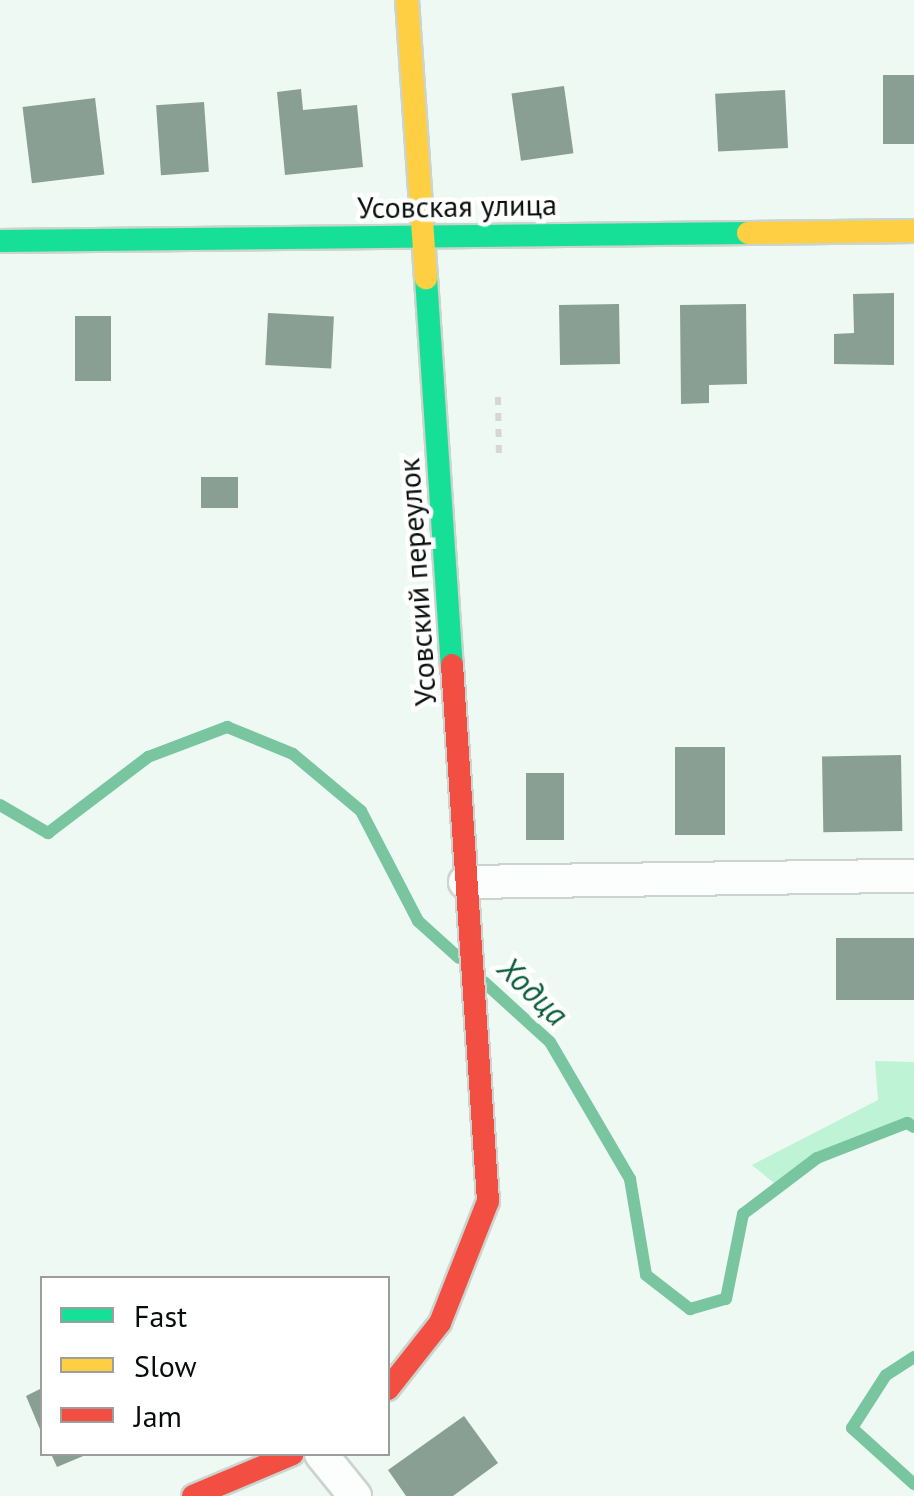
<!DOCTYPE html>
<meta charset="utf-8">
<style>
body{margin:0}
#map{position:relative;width:914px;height:1496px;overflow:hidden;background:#edf9f2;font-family:"PT Sans",sans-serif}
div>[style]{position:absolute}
.green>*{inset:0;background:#bef3d6}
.stream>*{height:12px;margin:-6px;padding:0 6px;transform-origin:6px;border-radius:6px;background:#78c5a0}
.building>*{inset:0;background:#899f94;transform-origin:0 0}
.path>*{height:6px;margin-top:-3px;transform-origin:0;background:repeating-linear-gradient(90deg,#d4d7d5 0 8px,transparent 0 16px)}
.roads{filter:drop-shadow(2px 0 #cbd4ce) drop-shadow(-2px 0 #cbd4ce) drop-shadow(0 2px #cbd4ce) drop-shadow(0 -2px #cbd4ce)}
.street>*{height:32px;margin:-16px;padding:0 16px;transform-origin:16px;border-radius:16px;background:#fcfefd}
.fast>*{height:22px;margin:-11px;padding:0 11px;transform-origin:11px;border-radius:11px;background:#16e098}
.slow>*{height:22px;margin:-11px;padding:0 11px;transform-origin:11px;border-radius:11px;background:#ffcf43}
.jam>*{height:22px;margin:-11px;padding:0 11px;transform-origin:11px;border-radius:11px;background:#f24e42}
span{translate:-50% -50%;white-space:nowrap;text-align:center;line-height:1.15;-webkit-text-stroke:9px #fff;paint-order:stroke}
.street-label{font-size:30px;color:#070d09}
.water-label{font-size:32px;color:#085b3a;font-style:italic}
.legend{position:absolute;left:40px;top:1276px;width:350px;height:180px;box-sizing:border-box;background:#fff;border:2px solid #9c9e9d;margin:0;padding:12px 18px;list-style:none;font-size:30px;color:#070d09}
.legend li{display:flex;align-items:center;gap:20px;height:50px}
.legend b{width:50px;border:2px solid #9c9e9d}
</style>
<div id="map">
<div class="green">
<i style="clip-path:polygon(875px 1061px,914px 1062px,914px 1127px,907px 1123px,817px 1158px,779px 1187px,752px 1165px,878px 1100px)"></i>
</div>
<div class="stream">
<i style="left:0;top:805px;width:56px;rotate:30.3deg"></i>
<i style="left:48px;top:833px;width:126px;rotate:-37.2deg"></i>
<i style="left:148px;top:757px;width:85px;rotate:-20.8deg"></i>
<i style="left:227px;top:727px;width:71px;rotate:22.2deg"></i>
<i style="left:293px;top:754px;width:89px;rotate:40deg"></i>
<i style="left:361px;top:811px;width:124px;rotate:62.6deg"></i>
<i style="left:418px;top:921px;width:55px;rotate:42.1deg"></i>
<i style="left:484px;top:982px;width:89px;rotate:42.3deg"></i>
<i style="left:550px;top:1042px;width:159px;rotate:59.7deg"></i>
<i style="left:630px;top:1179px;width:97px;rotate:80.5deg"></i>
<i style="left:646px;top:1275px;width:56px;rotate:37.7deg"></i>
<i style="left:690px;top:1309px;width:37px;rotate:-16deg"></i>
<i style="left:726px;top:1299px;width:87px;rotate:-78.7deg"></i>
<i style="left:743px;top:1214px;width:93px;rotate:-37.1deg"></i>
<i style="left:817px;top:1158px;width:97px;rotate:-21.3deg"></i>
<i style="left:907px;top:1123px;width:8px;rotate:30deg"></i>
<i style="left:914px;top:1357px;width:33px;rotate:147deg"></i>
<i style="left:886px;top:1375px;width:63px;rotate:122.7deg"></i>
<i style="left:852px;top:1428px;width:84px;rotate:42.1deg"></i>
</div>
<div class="building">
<i style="left:883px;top:75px;width:31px;height:69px"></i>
<i style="left:564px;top:86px;width:68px;height:53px;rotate:82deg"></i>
<i style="clip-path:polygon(301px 89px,303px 110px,357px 105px,363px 167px,285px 175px,277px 92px)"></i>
<i style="left:785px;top:90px;width:58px;height:70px;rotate:87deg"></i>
<i style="left:95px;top:98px;width:77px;height:73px;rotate:83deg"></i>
<i style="left:204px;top:102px;width:70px;height:48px;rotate:86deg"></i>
<i style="clip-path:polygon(894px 293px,894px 365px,834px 364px,834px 334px,854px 333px,853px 294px)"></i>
<i style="left:619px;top:304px;width:60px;height:60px;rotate:89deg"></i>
<i style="clip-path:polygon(746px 304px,747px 384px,709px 385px,709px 403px,681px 404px,680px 305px)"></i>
<i style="left:268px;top:313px;width:66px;height:52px;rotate:3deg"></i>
<i style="left:75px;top:316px;width:36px;height:65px"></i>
<i style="left:201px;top:477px;width:37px;height:31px"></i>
<i style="left:675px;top:747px;width:50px;height:88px"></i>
<i style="left:901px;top:755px;width:76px;height:79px;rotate:89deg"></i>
<i style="left:526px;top:773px;width:38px;height:67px"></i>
<i style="left:836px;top:938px;width:78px;height:62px"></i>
<i style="clip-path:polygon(42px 1388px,42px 1434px,26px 1396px)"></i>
<i style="clip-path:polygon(464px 1416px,498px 1463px,453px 1496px,406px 1496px,388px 1470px)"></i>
<i style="clip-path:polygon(51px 1454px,88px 1454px,57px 1467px)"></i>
</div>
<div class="path">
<i style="left:498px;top:397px;width:62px;rotate:89.1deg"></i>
</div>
<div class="roads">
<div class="street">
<i style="left:465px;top:882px;width:449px;rotate:-0.8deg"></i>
<i style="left:321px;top:1454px;width:54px;rotate:51deg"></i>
</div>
<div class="fast">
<i style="left:0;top:241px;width:748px;rotate:-0.61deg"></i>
<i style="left:426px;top:278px;width:388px;rotate:86.2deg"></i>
</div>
<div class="slow">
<i style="left:407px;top:0;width:279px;rotate:86.1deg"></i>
<i style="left:748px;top:233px;width:166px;rotate:-0.7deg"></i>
</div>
<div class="jam">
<i style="left:388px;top:1389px;width:84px;rotate:-51.8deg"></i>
<i style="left:440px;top:1323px;width:131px;rotate:-68.5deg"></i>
<i style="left:488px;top:1201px;width:537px;rotate:-93.84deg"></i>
<i style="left:193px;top:1496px;width:108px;rotate:-22.8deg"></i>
</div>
</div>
<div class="street-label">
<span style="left:457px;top:206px;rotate:-1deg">Усовская улица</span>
<span style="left:417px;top:582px;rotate:-94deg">Усовский переулок</span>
</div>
<div class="water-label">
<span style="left:533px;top:991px;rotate:44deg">Ходца</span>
</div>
<ul class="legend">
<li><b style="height:12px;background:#16e098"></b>Fast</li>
<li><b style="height:12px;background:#ffcf43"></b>Slow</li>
<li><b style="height:12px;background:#f24e42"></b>Jam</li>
</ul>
</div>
